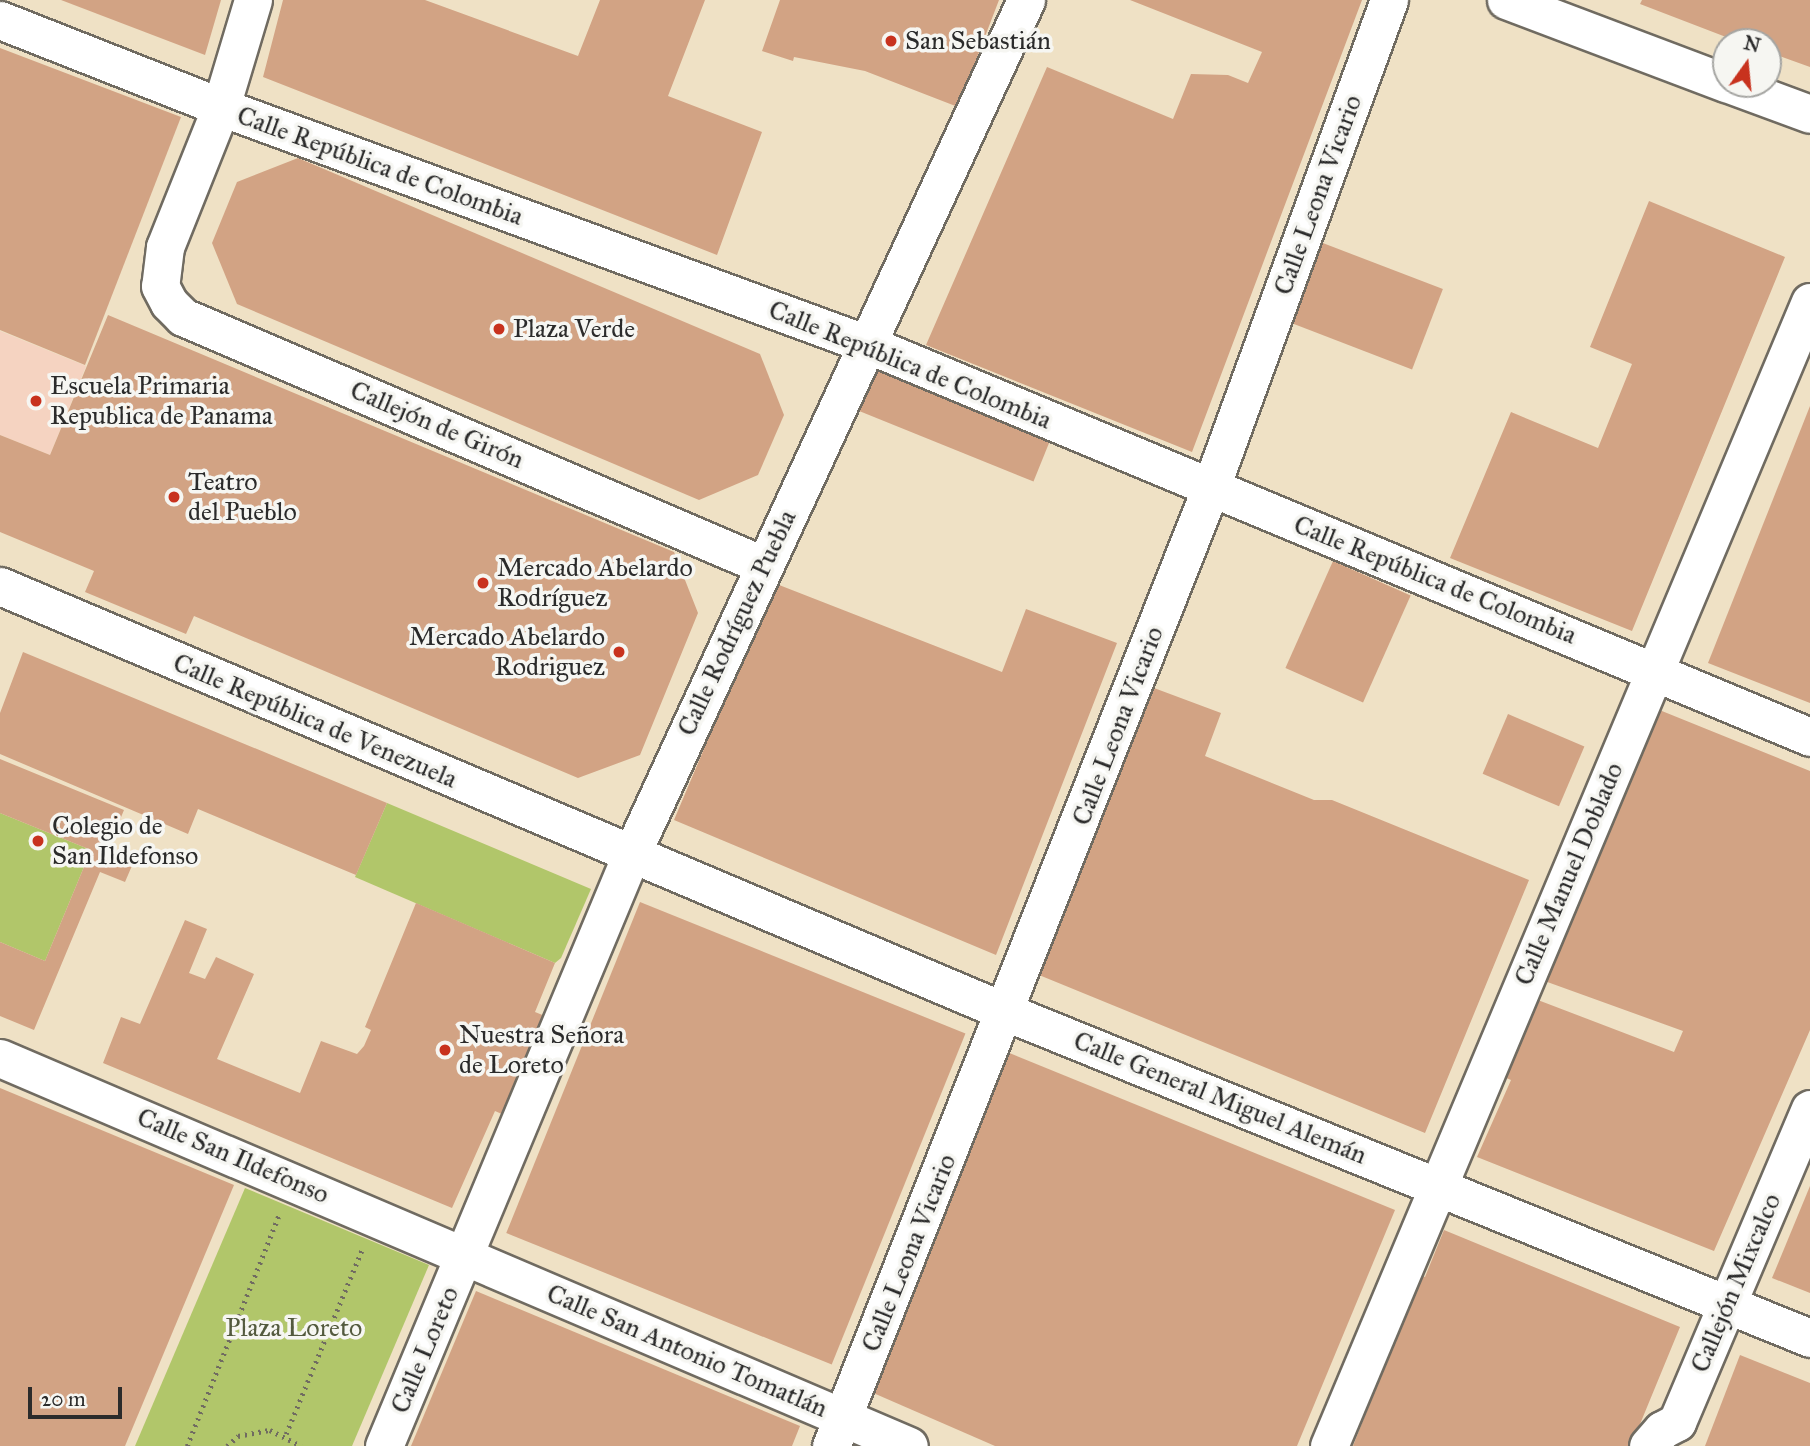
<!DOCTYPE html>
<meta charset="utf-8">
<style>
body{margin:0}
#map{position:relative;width:1810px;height:1446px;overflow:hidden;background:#efe1c5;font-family:"IM FELL Great Primer",serif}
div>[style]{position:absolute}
.built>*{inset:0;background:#f5d3c1}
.green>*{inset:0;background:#b1c66a}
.building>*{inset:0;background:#d2a384;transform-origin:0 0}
.path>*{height:4.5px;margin-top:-2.25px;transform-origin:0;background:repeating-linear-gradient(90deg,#706b61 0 2px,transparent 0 7px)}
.roads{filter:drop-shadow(2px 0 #706b61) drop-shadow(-2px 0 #706b61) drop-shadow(0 2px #706b61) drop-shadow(0 -2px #706b61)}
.street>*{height:37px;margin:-18.5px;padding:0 18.5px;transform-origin:18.5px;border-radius:18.5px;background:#fff}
.dots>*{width:19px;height:19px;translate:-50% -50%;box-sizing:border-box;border:4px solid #f6f6f2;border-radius:50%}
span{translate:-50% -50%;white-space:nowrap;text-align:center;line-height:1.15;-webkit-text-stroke:7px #f6f6f2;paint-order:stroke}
.poi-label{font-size:26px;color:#2b2b2b}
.left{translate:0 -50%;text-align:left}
.right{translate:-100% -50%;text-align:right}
.street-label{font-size:26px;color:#2b2b2b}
.park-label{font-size:26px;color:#535a3e}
.north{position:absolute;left:1712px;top:28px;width:70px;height:70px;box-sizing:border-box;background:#f6f6f2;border:2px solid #a5a5a2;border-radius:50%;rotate:15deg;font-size:19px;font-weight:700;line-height:28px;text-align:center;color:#2b2b2b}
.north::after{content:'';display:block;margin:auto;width:24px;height:32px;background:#c8321e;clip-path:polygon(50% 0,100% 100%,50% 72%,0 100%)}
.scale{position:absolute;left:28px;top:1387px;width:94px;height:32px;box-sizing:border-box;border:4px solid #2b2b2b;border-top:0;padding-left:9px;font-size:21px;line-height:24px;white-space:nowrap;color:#2b2b2b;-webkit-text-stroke:5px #f6f6f2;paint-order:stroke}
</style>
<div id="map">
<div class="built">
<i style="clip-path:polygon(0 331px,86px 366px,50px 455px,0 435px)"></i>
</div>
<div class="green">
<i style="clip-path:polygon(387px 803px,591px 889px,561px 958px,555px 963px,355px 877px)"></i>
<i style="clip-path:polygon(0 813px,91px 850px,45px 961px,0 942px)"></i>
<i style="clip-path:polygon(245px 1188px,429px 1265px,352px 1446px,135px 1446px)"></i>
</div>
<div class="building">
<i style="clip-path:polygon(61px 0,221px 0,205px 55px)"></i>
<i style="clip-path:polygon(283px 0,425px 0,578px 56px,600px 0,705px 0,668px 96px,762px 132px,717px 255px,263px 77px)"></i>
<i style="clip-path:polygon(780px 0,999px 0,958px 107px,865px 71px,794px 57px,793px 61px,762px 51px)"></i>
<i style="clip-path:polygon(1130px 0,1362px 0,1192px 452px,926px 345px,1047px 67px,1173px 119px,1191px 74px,1228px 75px,1248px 83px,1262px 52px)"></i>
<i style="clip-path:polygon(1642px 0,1810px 0,1810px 67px,1768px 52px,1768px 42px,1739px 42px,1640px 4px)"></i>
<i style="clip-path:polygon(0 48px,181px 117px,85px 365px,0 330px)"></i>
<i style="clip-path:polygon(298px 158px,760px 354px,784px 415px,758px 475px,699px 500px,237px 304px,212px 243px,237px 182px)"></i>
<i style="clip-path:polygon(1649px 201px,1785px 257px,1632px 631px,1450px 558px,1511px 412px,1598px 448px,1632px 364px,1590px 347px)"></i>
<i style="left:1315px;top:240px;width:137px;height:86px;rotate:21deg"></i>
<i style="clip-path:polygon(108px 315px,674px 552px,698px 613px,640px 755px,578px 778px,194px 616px,186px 634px,85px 592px,94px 571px,0 532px,0 435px,50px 455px)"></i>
<i style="left:869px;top:360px;width:198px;height:51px;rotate:22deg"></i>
<i style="clip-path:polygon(1810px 406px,1810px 703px,1708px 663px)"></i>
<i style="left:1333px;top:561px;width:85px;height:117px;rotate:24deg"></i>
<i style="clip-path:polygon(774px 583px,1002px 672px,1026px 609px,1117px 643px,996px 955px,674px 820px)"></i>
<i style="clip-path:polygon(23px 652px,387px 803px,356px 875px,198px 809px,188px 834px,0 754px,0 713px)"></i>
<i style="clip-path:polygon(1154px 688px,1221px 713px,1205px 756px,1314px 800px,1332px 800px,1529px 880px,1425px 1133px,1039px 975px)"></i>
<i style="clip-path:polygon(1652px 707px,1810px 771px,1810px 1030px,1714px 1251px,1477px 1157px,1511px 1080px,1499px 1075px,1530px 997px,1674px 1052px,1683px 1031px,1539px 979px)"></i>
<i style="left:1508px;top:714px;width:83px;height:65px;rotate:23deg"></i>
<i style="clip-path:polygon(0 759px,124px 810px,107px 851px,134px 861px,125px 882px,100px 872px,34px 1030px,0 1016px,0 942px,45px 961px,91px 850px,0 813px)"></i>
<i style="left:640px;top:902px;width:351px;height:357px;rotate:22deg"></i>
<i style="clip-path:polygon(416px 903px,555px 963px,535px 1012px,545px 1016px,504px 1115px,495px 1111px,452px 1208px,103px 1063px,121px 1017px,140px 1024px,185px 920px,207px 929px,189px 973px,205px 979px,216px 957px,254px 974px,217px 1059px,300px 1093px,321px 1041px,357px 1054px,364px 1046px,371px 1030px,365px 1027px)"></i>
<i style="clip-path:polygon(1007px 1052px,1395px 1210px,1297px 1446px,995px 1446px,871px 1392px)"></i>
<i style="clip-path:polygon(0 1088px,234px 1185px,125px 1446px,0 1446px)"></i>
<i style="clip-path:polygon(1810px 1186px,1810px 1293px,1772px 1278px)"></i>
<i style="clip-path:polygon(1444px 1230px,1680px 1327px,1631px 1446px,1353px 1446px,1420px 1275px,1425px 1277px)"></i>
<i style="clip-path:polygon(476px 1291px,800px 1426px,792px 1446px,411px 1446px)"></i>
<i style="clip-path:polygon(1740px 1355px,1810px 1383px,1810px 1446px,1705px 1446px)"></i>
</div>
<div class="path">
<i style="left:286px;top:1434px;width:202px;rotate:-67.6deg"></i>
<i style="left:187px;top:1446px;width:249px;rotate:-68.3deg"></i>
<i style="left:227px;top:1446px;width:15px;rotate:-42deg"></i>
<i style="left:238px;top:1436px;width:33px;rotate:-11deg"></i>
<i style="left:270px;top:1430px;width:35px;rotate:27deg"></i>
</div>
<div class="roads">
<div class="street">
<i style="left:253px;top:0;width:112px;rotate:106.7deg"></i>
<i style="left:221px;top:107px;width:151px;rotate:111.8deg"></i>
<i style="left:165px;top:247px;width:39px;rotate:97deg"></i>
<i style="left:160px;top:286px;width:19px;rotate:62deg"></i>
<i style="left:169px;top:303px;width:20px;rotate:45deg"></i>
<i style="left:183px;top:317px;width:631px;rotate:23.15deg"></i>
<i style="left:1506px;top:0;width:235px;rotate:20.7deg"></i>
<i style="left:0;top:20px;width:238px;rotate:21.5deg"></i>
<i style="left:221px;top:107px;width:688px;rotate:20.15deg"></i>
<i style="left:867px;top:344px;width:1022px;rotate:22.62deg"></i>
<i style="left:1729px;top:84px;width:86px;rotate:20.3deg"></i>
<i style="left:0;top:586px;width:1092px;rotate:22.95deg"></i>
<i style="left:1006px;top:1012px;width:868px;rotate:22.07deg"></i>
<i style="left:0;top:1058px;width:988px;rotate:23.11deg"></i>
<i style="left:384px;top:1446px;width:641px;rotate:-67.32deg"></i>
<i style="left:631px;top:855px;width:942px;rotate:-65.2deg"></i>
<i style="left:831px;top:1446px;width:1032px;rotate:-68.38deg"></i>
<i style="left:1211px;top:487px;width:519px;rotate:-69.92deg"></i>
<i style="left:1329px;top:1446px;width:1241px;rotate:-67.2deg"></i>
<i style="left:1648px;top:1446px;width:21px;rotate:-49deg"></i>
<i style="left:1662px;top:1430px;width:17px;rotate:-28deg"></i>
<i style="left:1677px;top:1422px;width:340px;rotate:-67deg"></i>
</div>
</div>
<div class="dots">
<i style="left:891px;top:41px;background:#c8321e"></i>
<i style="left:499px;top:329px;background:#c8321e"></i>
<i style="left:36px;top:401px;background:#c8321e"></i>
<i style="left:174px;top:497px;background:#c8321e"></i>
<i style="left:483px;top:583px;background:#c8321e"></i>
<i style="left:619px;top:652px;background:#c8321e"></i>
<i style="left:38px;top:841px;background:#c8321e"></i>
<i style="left:445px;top:1050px;background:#c8321e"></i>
</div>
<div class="poi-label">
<span class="left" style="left:905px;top:41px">San Sebastián</span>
<span class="left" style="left:513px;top:329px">Plaza Verde</span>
<span class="left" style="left:50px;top:401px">Escuela Primaria<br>Republica de Panama</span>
<span class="left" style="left:188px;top:497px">Teatro<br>del Pueblo</span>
<span class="left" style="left:497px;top:583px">Mercado Abelardo<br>Rodríguez</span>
<span class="right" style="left:605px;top:652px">Mercado Abelardo<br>Rodriguez</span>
<span class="left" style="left:52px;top:841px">Colegio de<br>San Ildefonso</span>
<span class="left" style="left:459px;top:1050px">Nuestra Señora<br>de Loreto</span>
</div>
<div class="street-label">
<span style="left:380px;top:166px;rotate:20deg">Calle República de Colombia</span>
<span style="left:1318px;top:195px;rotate:-70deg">Calle Leona Vicario</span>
<span style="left:910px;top:365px;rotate:22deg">Calle República de Colombia</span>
<span style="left:437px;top:425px;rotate:23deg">Callejón de Girón</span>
<span style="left:1435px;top:580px;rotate:22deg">Calle República de Colombia</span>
<span style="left:737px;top:623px;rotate:-65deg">Calle Rodríguez Puebla</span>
<span style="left:315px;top:721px;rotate:23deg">Calle República de Venezuela</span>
<span style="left:1118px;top:726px;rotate:-69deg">Calle Leona Vicario</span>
<span style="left:1569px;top:874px;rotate:-67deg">Calle Manuel Doblado</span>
<span style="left:1220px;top:1098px;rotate:22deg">Calle General Miguel Alemán</span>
<span style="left:233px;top:1156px;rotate:23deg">Calle San Ildefonso</span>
<span style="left:909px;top:1253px;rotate:-68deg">Calle Leona Vicario</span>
<span style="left:1736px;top:1283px;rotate:-67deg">Callejón Mixcalco</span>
<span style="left:425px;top:1350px;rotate:-67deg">Calle Loreto</span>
<span style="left:687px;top:1351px;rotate:23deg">Calle San Antonio Tomatlán</span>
</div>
<div class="park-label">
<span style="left:294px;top:1328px">Plaza Loreto</span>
</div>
<div class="north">N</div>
<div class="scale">20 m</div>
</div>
